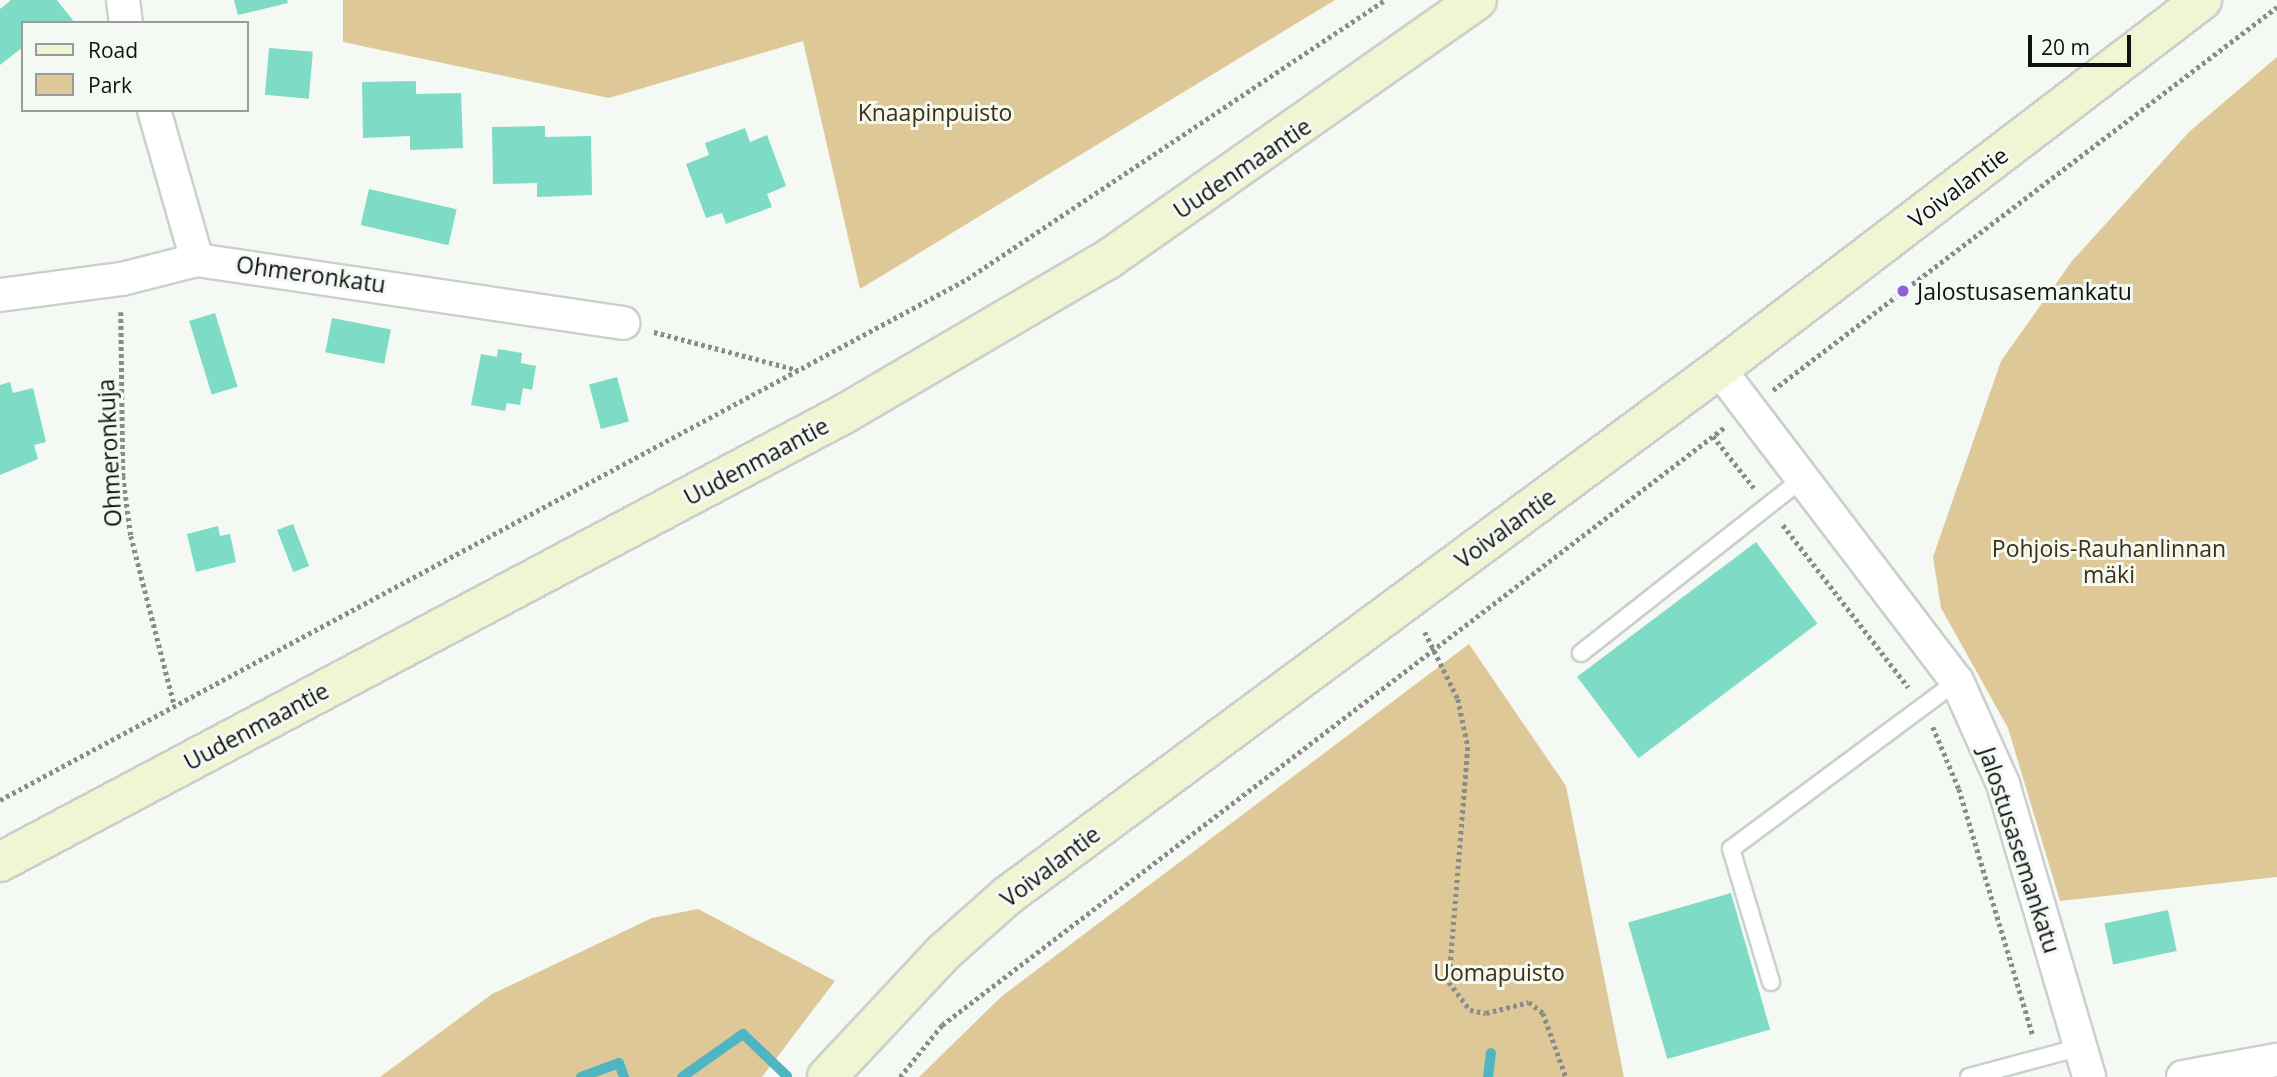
<!DOCTYPE html>
<meta charset="utf-8">
<style>
body{margin:0}
#map{position:relative;width:2277px;height:1077px;overflow:hidden;background:#f4f9f4;font-family:"Open Sans",sans-serif}
div>[style]{position:absolute}
.green>*{inset:0;background:#dfc898}
.stream>*{height:10px;margin:-5px;padding:0 5px;transform-origin:5px;border-radius:5px;background:#50b5c3}
.building>*{inset:0;background:#7edbc5;transform-origin:0 0}
.path>*{height:4.5px;margin-top:-2.25px;transform-origin:0;background:repeating-linear-gradient(90deg,#898c89 0 3.5px,transparent 0 7px)}
.roads{filter:drop-shadow(2px 0 #cbd0cc) drop-shadow(-2px 0 #cbd0cc) drop-shadow(0 2px #cbd0cc) drop-shadow(0 -2px #cbd0cc)}
.lane>*{height:16px;margin:-8px;padding:0 8px;transform-origin:8px;border-radius:8px;background:#fff}
.street>*{height:32px;margin:-16px;padding:0 16px;transform-origin:16px;border-radius:16px;background:#fff}
.secondary>*{height:38px;margin:-19px;padding:0 19px;transform-origin:19px;border-radius:19px;background:#f1f5d3}
.dots>*{width:19px;height:19px;translate:-50% -50%;box-sizing:border-box;border:4px solid #f4f9f4;border-radius:50%}
span{translate:-50% -50%;white-space:nowrap;text-align:center;line-height:1.15;-webkit-text-stroke:6px #f4f9f4;paint-order:stroke}
.park-label{font-size:23px;color:#3e3011}
.street-label{font-size:23px;color:#101110}
.poi-label{font-size:23px;color:#101110}
.left{translate:0 -50%;text-align:left}
.legend{position:absolute;left:21px;top:21px;width:228px;height:91px;box-sizing:border-box;background:#f4f9f4;border:2px solid #999c99;margin:0;padding:9px 12px;list-style:none;font-size:21px;color:#101110}
.legend li{display:flex;align-items:center;gap:14px;height:35px}
.legend b{width:35px;border:2px solid #999c99}
.scale{position:absolute;left:2028px;top:35px;width:103px;height:32px;box-sizing:border-box;border:4px solid #101110;border-top:0;padding-left:9px;font-size:21px;line-height:24px;white-space:nowrap;color:#101110;-webkit-text-stroke:5px #f4f9f4;paint-order:stroke}
</style>
<div id="map">
<div class="green">
<i style="clip-path:polygon(343px 0,1335px 0,860px 289px,803px 41px,609px 98px,343px 42px)"></i>
<i style="clip-path:polygon(2277px 57px,2277px 877px,2060px 901px,2008px 728px,1941px 608px,1933px 557px,2001px 361px,2072px 261px,2190px 131px)"></i>
<i style="clip-path:polygon(1469px 644px,1566px 786px,1624px 1077px,919px 1077px,1002px 996px)"></i>
<i style="clip-path:polygon(698px 909px,835px 981px,762px 1077px,380px 1077px,492px 994px,652px 918px)"></i>
</div>
<div class="stream">
<i style="left:581px;top:1077px;width:40px;rotate:-20.2deg"></i>
<i style="left:619px;top:1063px;width:15px;rotate:70deg"></i>
<i style="left:682px;top:1077px;width:75px;rotate:-35.2deg"></i>
<i style="left:743px;top:1034px;width:61px;rotate:43.7deg"></i>
<i style="left:1488px;top:1077px;width:24px;rotate:-83deg"></i>
</div>
<div class="building">
<i style="clip-path:polygon(11px 0,57px 0,75px 23px,23px 23px,23px 47px,0 65px,0 9px)"></i>
<i style="clip-path:polygon(234px 0,287px 0,288px 3px,238px 15px)"></i>
<i style="left:269px;top:48px;width:44px;height:47px;rotate:5deg"></i>
<i style="clip-path:polygon(416px 81px,416px 94px,461px 93px,463px 148px,410px 150px,410px 136px,363px 138px,362px 82px)"></i>
<i style="clip-path:polygon(545px 126px,545px 137px,591px 136px,592px 195px,537px 197px,537px 183px,493px 184px,492px 127px)"></i>
<i style="clip-path:polygon(745px 128px,750px 142px,767px 135px,786px 186px,767px 194px,772px 207px,726px 224px,722px 213px,706px 218px,686px 164px,709px 155px,705px 143px)"></i>
<i style="left:369px;top:189px;width:90px;height:37px;rotate:13deg"></i>
<i style="left:215px;top:313px;width:77px;height:27px;rotate:73deg"></i>
<i style="left:332px;top:318px;width:60px;height:35px;rotate:11deg"></i>
<i style="clip-path:polygon(498px 349px,522px 353px,521px 363px,536px 366px,532px 390px,523px 388px,520px 405px,507px 403px,505px 411px,471px 405px,481px 354px,497px 357px)"></i>
<i style="left:617px;top:377px;width:46px;height:29px;rotate:75deg"></i>
<i style="clip-path:polygon(10px 382px,13px 393px,33px 388px,46px 442px,34px 445px,38px 459px,0 475px,0 385px)"></i>
<i style="left:293px;top:524px;width:45px;height:17px;rotate:69deg"></i>
<i style="clip-path:polygon(218px 526px,220px 536px,230px 534px,236px 562px,196px 572px,187px 534px)"></i>
<i style="left:1756px;top:542px;width:102px;height:224px;rotate:53deg"></i>
<i style="left:1731px;top:893px;width:142px;height:107px;rotate:74deg"></i>
<i style="left:2168px;top:910px;width:42px;height:65px;rotate:78deg"></i>
</div>
<div class="path">
<i style="left:121px;top:312px;width:164px;rotate:89.3deg"></i>
<i style="left:123px;top:476px;width:61px;rotate:82.4deg"></i>
<i style="left:131px;top:536px;width:173px;rotate:75.6deg"></i>
<i style="left:654px;top:332px;width:149px;rotate:14.8deg"></i>
<i style="left:1773px;top:390px;width:633px;rotate:-37.23deg"></i>
<i style="left:1713px;top:436px;width:66px;rotate:51.7deg"></i>
<i style="left:1783px;top:525px;width:205px;rotate:52.3deg"></i>
<i style="left:1425px;top:632px;width:75px;rotate:63.8deg"></i>
<i style="left:1458px;top:699px;width:49px;rotate:78.2deg"></i>
<i style="left:1468px;top:747px;width:236px;rotate:94.6deg"></i>
<i style="left:1449px;top:982px;width:35px;rotate:53deg"></i>
<i style="left:1470px;top:1010px;width:16px;rotate:11deg"></i>
<i style="left:1486px;top:1013px;width:44px;rotate:-14.3deg"></i>
<i style="left:1529px;top:1002px;width:18px;rotate:38deg"></i>
<i style="left:1543px;top:1013px;width:68px;rotate:70.2deg"></i>
<i style="left:1933px;top:727px;width:67px;rotate:67.2deg"></i>
<i style="left:1959px;top:789px;width:257px;rotate:73.3deg"></i>
<i style="left:0;top:800px;width:1098px;rotate:-28.31deg"></i>
<i style="left:967px;top:279px;width:503px;rotate:-33.72deg"></i>
<i style="left:900px;top:1077px;width:67px;rotate:-51.1deg"></i>
<i style="left:942px;top:1025px;width:985px;rotate:-37.37deg"></i>
</div>
<div class="roads">
<div class="lane">
<i style="left:1581px;top:653px;width:283px;rotate:-38.2deg"></i>
<i style="left:1771px;top:982px;width:139px;rotate:-106.7deg"></i>
<i style="left:1731px;top:849px;width:282px;rotate:-36.6deg"></i>
<i style="left:1969px;top:1077px;width:116px;rotate:-15deg"></i>
</div>
<div class="street">
<i style="left:123px;top:0;width:23px;rotate:83deg"></i>
<i style="left:154px;top:110px;width:156px;rotate:74deg"></i>
<i style="left:0;top:295px;width:123px;rotate:-7.5deg"></i>
<i style="left:122px;top:279px;width:77px;rotate:-14.2deg"></i>
<i style="left:197px;top:260px;width:431px;rotate:8.4deg"></i>
<i style="left:1719px;top:369px;width:392px;rotate:52.7deg"></i>
<i style="left:1957px;top:681px;width:113px;rotate:65.9deg"></i>
<i style="left:2003px;top:784px;width:305px;rotate:73.6deg"></i>
<i style="left:2183px;top:1077px;width:96px;rotate:-10.3deg"></i>
</div>
<div class="secondary">
<i style="left:0;top:862px;width:956px;rotate:-27.96deg"></i>
<i style="left:844px;top:414px;width:305px;rotate:-30.4deg"></i>
<i style="left:1107px;top:260px;width:452px;rotate:-35.1deg"></i>
<i style="left:827px;top:1077px;width:170px;rotate:-46.9deg"></i>
<i style="left:943px;top:953px;width:86px;rotate:-41.7deg"></i>
<i style="left:1007px;top:896px;width:886px;rotate:-36.51deg"></i>
<i style="left:1719px;top:369px;width:608px;rotate:-37.38deg"></i>
</div>
</div>
<div class="dots">
<i style="left:1903px;top:291px;background:#905fd8"></i>
</div>
<div class="park-label">
<span style="left:935px;top:112px">Knaapinpuisto</span>
<span style="left:2109px;top:561px">Pohjois-Rauhanlinnan<br>mäki</span>
<span style="left:1499px;top:972px">Uomapuisto</span>
</div>
<div class="street-label">
<span style="left:1242px;top:168px;rotate:-34deg">Uudenmaantie</span>
<span style="left:1958px;top:187px;rotate:-37deg">Voivalantie</span>
<span style="left:311px;top:274px;rotate:8deg">Ohmeronkatu</span>
<span style="left:109px;top:453px;rotate:-93deg">Ohmeronkuja</span>
<span style="left:756px;top:461px;rotate:-28deg">Uudenmaantie</span>
<span style="left:1505px;top:528px;rotate:-36deg">Voivalantie</span>
<span style="left:256px;top:726px;rotate:-28deg">Uudenmaantie</span>
<span style="left:2020px;top:850px;rotate:72deg">Jalostusasemankatu</span>
<span style="left:1050px;top:866px;rotate:-37deg">Voivalantie</span>
</div>
<div class="poi-label">
<span class="left" style="left:1917px;top:291px">Jalostusasemankatu</span>
</div>
<ul class="legend">
<li><b style="height:9px;background:#f1f5d3"></b>Road</li>
<li><b style="height:19px;background:#dfc898"></b>Park</li>
</ul>
<div class="scale">20 m</div>
</div>
